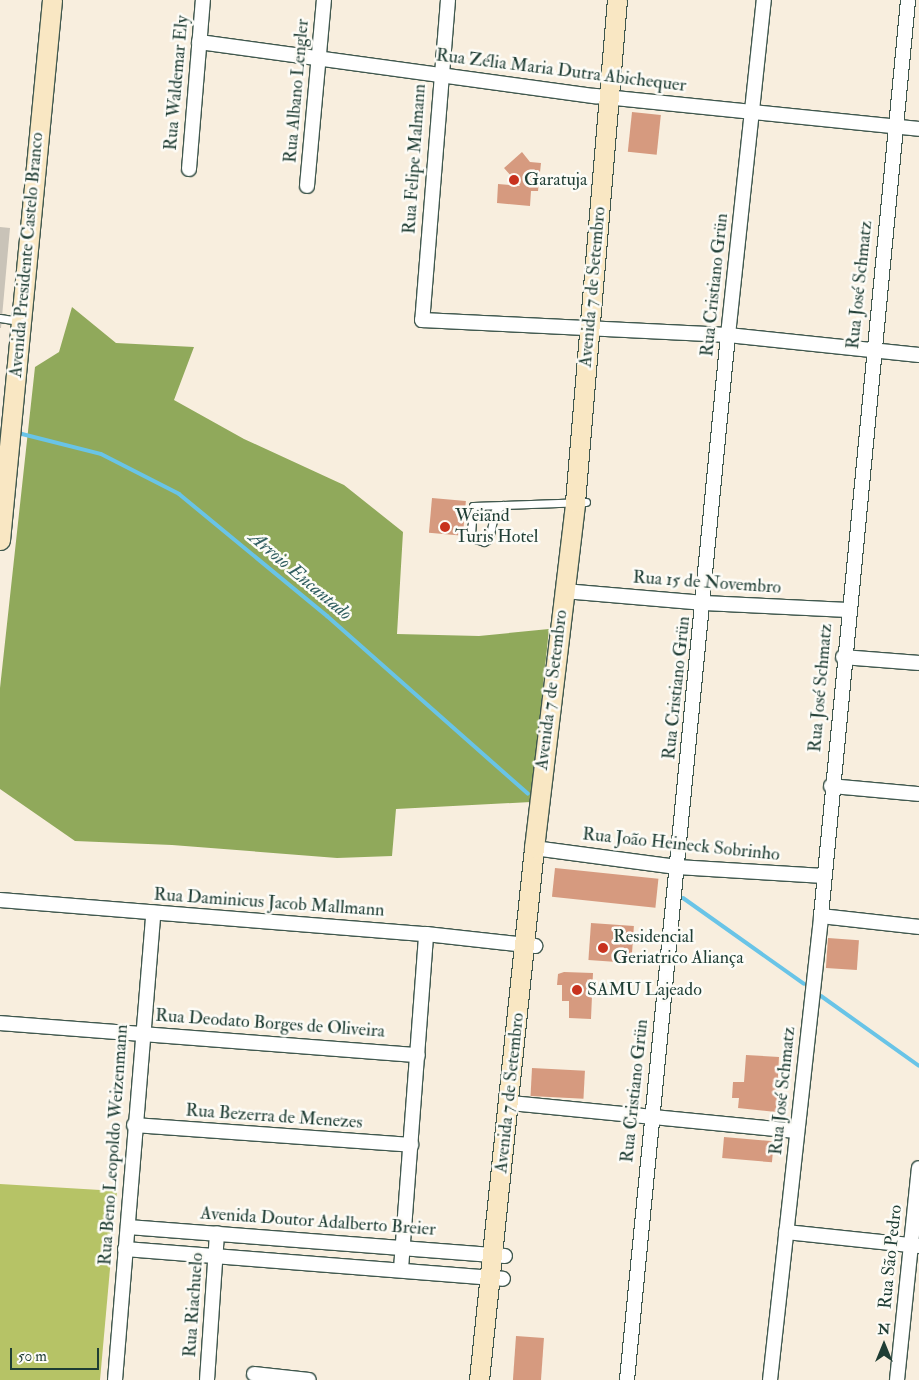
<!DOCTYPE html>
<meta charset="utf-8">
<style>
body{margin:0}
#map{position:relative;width:919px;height:1380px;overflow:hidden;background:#f8eede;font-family:"IM FELL Double Pica",serif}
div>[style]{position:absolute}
.industrial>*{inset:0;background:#c9c3b8}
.green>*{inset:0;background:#b6c366}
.forest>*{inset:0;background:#90a95b}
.stream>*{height:4px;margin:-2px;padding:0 2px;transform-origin:2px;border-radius:2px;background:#69c4e7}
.building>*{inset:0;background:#d69a7f;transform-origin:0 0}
.roads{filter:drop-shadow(1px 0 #40584e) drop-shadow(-1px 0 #40584e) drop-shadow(0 1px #40584e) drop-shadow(0 -1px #40584e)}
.service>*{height:7px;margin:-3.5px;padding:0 3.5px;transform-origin:3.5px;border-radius:3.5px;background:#fff}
.minor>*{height:14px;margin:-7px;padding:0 7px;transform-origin:7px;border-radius:7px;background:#fff}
.secondary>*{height:19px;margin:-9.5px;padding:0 9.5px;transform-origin:9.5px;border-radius:9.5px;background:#f9e7c3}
.dots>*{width:14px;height:14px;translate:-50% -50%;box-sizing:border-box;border:2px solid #fdfcf7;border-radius:50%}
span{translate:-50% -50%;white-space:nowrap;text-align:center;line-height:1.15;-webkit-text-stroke:5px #fdfcf7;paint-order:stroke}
.street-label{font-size:18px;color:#1f3d34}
.poi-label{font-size:18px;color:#1f3d34}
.left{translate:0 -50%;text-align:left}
.water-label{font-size:19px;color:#325f61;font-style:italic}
.north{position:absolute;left:859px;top:1320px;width:50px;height:50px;-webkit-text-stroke:4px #fdfcf7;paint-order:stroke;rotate:0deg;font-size:14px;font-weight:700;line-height:20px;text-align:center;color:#1f3d34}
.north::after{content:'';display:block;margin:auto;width:18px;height:22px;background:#1f3d34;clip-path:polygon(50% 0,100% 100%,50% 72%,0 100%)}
.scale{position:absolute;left:10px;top:1348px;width:89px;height:22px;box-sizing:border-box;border:2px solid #1f3d34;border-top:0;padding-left:6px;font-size:15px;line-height:18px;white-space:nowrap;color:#1f3d34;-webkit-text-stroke:4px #fdfcf7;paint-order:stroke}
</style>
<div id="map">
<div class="industrial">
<i style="clip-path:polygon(0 227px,10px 228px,1px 328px,0 328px)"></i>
</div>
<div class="green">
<i style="clip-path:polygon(0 1184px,117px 1191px,100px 1380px,0 1380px)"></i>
</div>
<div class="forest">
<i style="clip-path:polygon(72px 307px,116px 343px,194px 347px,174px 400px,244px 439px,344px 485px,403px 532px,397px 634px,479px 636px,549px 629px,531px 802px,396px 809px,392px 856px,337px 858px,172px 845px,75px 841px,0 789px,0 688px,35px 367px,59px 352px)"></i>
</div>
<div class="stream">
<i style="left:22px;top:434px;width:81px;rotate:14.2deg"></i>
<i style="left:101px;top:454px;width:88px;rotate:27.1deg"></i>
<i style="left:179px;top:494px;width:192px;rotate:39.5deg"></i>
<i style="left:327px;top:616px;width:268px;rotate:41.5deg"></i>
<i style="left:683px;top:898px;width:148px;rotate:35.4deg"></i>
<i style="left:821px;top:996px;width:120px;rotate:35.5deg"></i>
</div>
<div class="building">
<i style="left:632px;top:112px;width:29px;height:40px;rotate:6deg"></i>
<i style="clip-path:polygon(522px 152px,530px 162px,541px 163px,538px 191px,531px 191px,530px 206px,497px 203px,498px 184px,520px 186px,504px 168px)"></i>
<i style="left:432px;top:498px;width:34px;height:35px;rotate:5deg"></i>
<i style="left:555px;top:868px;width:104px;height:29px;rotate:6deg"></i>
<i style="left:591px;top:923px;width:43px;height:37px;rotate:4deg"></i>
<i style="left:828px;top:938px;width:31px;height:30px;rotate:4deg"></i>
<i style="clip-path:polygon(564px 972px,593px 973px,591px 1019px,569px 1018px,569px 1001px,562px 1001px,562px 985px,557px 985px,558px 974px)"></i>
<i style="clip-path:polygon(746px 1055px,779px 1057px,776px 1112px,738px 1108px,739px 1098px,732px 1098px,733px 1082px,744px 1082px)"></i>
<i style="left:532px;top:1068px;width:53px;height:28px;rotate:3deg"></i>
<i style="left:724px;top:1137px;width:50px;height:21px;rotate:5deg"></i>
<i style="left:516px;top:1336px;width:28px;height:44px;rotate:4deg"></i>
</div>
<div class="roads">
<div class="service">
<i style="left:0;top:318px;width:19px;rotate:9deg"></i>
<i style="left:503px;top:505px;width:30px;rotate:178deg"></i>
<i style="left:473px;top:506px;width:26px;rotate:94deg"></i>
<i style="left:471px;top:532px;width:8px;rotate:60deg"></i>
<i style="left:475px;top:539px;width:9px;rotate:18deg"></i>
<i style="left:484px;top:542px;width:6px;rotate:-31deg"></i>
<i style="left:489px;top:539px;width:29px;rotate:-78deg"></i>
<i style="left:495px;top:511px;width:10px;rotate:-37deg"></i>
<i style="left:503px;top:505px;width:83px;rotate:-2.1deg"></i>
</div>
<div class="minor">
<i style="left:448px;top:0;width:321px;rotate:94.6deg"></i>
<i style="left:422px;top:320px;width:306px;rotate:2.8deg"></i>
<i style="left:728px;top:335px;width:192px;rotate:6deg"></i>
<i style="left:199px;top:42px;width:400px;rotate:7.8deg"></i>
<i style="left:595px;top:96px;width:326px;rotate:5.8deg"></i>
<i style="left:189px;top:169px;width:170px;rotate:-85.3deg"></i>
<i style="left:307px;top:186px;width:187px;rotate:-84.8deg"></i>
<i style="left:564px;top:591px;width:141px;rotate:4.9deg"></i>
<i style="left:704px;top:603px;width:144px;rotate:2.8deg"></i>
<i style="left:843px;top:657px;width:76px;rotate:4.5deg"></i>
<i style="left:831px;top:786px;width:88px;rotate:5.2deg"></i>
<i style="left:534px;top:848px;width:144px;rotate:7.6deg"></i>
<i style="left:677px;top:867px;width:147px;rotate:3.5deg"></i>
<i style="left:0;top:900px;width:427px;rotate:4.6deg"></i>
<i style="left:426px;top:934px;width:110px;rotate:6.3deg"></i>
<i style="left:821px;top:916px;width:99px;rotate:6.4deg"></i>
<i style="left:0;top:1023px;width:419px;rotate:4.4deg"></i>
<i style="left:510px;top:1103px;width:288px;rotate:5.6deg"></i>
<i style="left:134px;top:1125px;width:278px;rotate:4.1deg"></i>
<i style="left:128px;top:1227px;width:378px;rotate:4.4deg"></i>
<i style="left:786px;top:1232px;width:134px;rotate:6deg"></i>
<i style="left:125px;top:1249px;width:379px;rotate:4.5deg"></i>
<i style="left:401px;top:1269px;width:336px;rotate:-85.7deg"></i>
<i style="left:254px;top:1374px;width:55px;rotate:6.2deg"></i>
<i style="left:115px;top:1380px;width:469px;rotate:-85.3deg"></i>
<i style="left:207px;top:1380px;width:147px;rotate:-86.1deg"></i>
<i style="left:627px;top:1380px;width:1050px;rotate:-84.48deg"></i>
<i style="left:728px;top:335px;width:337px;rotate:-83.9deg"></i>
<i style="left:770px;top:1380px;width:467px;rotate:-83.7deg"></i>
<i style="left:821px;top:916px;width:920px;rotate:-84.57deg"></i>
<i style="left:897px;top:1380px;width:213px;rotate:-84.1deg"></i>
</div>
<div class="secondary">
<i style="left:0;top:540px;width:542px;rotate:-84.5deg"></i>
<i style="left:479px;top:1380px;width:535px;rotate:-84.1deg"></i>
<i style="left:534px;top:848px;width:348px;rotate:-83.2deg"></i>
<i style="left:575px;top:502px;width:504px;rotate:-85.22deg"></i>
</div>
</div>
<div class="dots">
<i style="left:514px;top:180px;background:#c8321e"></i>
<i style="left:445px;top:527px;background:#c8321e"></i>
<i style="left:603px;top:948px;background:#c8321e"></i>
<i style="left:577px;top:990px;background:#c8321e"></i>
</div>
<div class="street-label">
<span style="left:561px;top:71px;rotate:7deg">Rua Zélia Maria Dutra Abichequer</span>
<span style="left:177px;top:83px;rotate:-85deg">Rua Waldemar Ely</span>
<span style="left:297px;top:91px;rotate:-85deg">Rua Albano Lengler</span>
<span style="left:415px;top:159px;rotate:-86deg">Rua Felipe Malmann</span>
<span style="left:27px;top:255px;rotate:-85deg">Avenida Presidente Castelo Branco</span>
<span style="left:715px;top:285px;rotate:-84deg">Rua Cristiano Grün</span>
<span style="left:860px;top:285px;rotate:-84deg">Rua José Schmatz</span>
<span style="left:593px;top:287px;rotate:-85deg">Avenida 7 de Setembro</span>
<span style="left:707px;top:583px;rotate:4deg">Rua 15 de Novembro</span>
<span style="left:677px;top:688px;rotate:-84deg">Rua Cristiano Grün</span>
<span style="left:821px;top:688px;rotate:-85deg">Rua José Schmatz</span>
<span style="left:552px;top:690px;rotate:-83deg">Avenida 7 de Setembro</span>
<span style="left:681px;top:845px;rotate:6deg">Rua João Heineck Sobrinho</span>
<span style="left:269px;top:903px;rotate:4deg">Rua Daminicus Jacob Mallmann</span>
<span style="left:270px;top:1024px;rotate:4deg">Rua Deodato Borges de Oliveira</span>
<span style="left:635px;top:1091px;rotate:-84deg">Rua Cristiano Grün</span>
<span style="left:783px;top:1091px;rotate:-84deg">Rua José Schmatz</span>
<span style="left:510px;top:1093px;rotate:-84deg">Avenida 7 de Setembro</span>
<span style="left:274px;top:1117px;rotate:4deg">Rua Bezerra de Menezes</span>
<span style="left:114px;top:1145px;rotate:-86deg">Rua Beno Leopoldo Weizenmann</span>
<span style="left:318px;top:1222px;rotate:4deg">Avenida Doutor Adalberto Breier</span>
<span style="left:891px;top:1257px;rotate:-84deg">Rua São Pedro</span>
<span style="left:194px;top:1305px;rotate:-86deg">Rua Riachuelo</span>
</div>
<div class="poi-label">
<span class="left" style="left:524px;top:180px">Garatuja</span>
<span class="left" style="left:455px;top:527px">Weiand<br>Turis Hotel</span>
<span class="left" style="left:613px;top:948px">Residencial<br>Geriatrico Aliança</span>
<span class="left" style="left:587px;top:990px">SAMU Lajeado</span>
</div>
<div class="water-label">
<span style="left:300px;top:576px;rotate:40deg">Arroio Encantado</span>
</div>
<div class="north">N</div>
<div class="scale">50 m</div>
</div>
